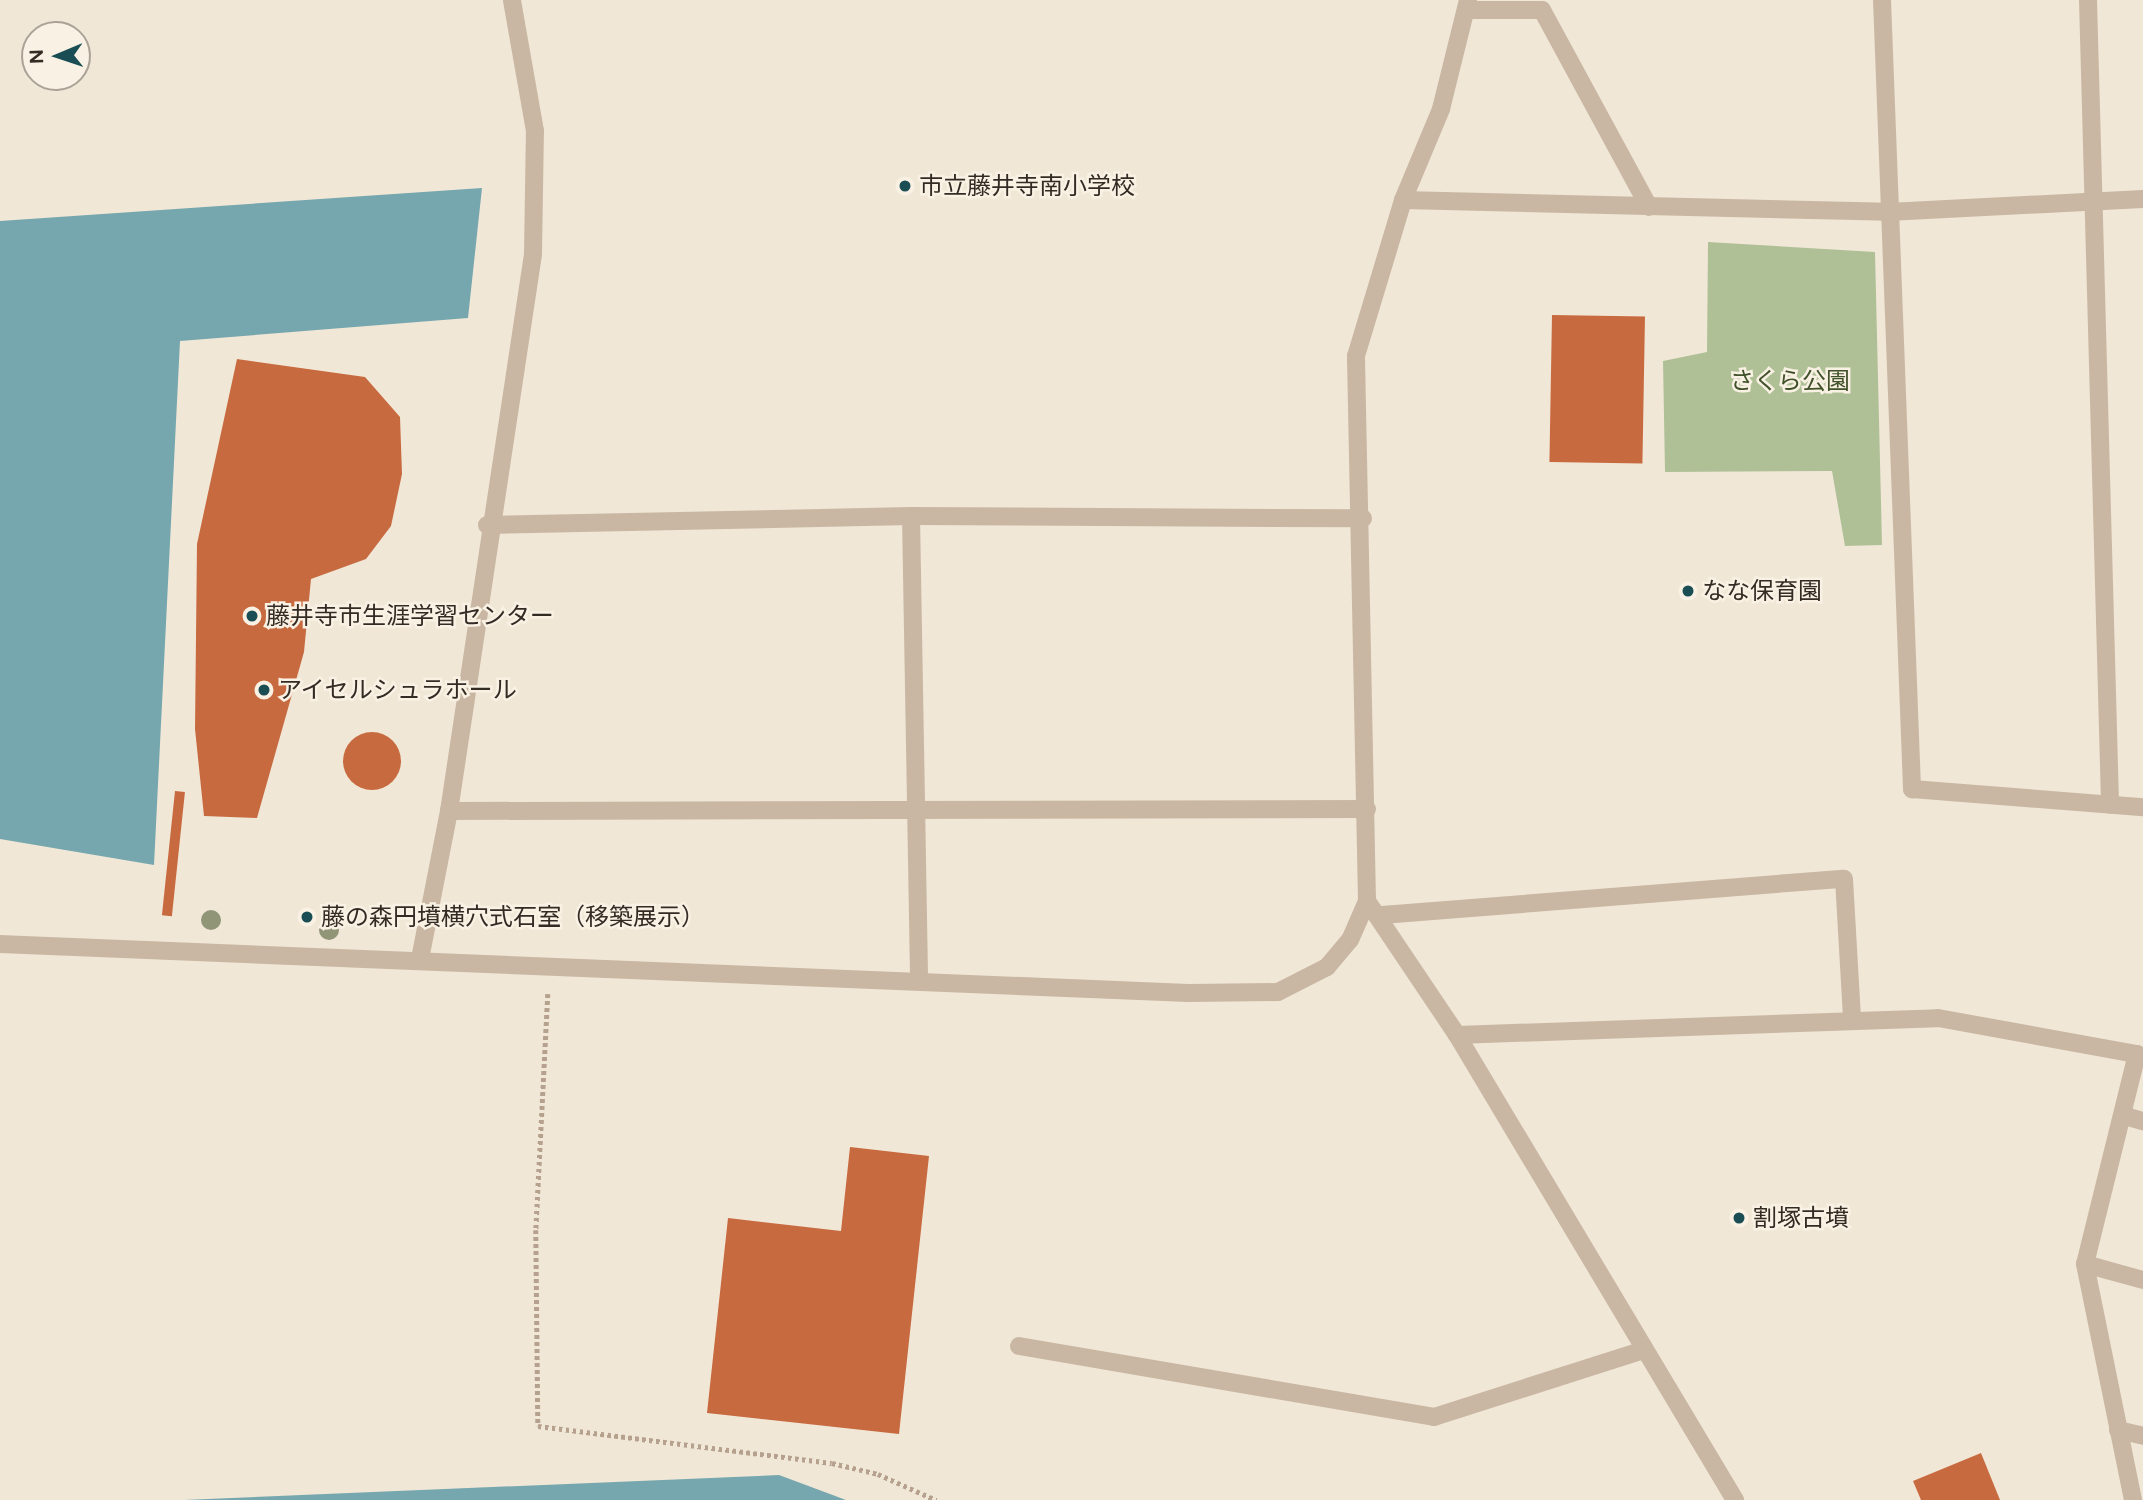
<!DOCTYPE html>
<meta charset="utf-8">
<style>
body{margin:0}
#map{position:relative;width:2143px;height:1500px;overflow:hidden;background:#f1e7d7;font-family:Figtree,"Noto Sans JP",sans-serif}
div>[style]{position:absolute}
.green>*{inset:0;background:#afc097}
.water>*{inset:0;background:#76a7ae}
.building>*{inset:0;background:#c86a3f;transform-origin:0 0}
.round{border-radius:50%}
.path>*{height:4.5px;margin-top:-2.25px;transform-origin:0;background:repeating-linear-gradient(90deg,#b5a18e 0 3.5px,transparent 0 7px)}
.minor>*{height:18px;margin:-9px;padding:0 9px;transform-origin:9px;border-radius:9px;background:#c9b7a3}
.trees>*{width:20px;height:20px;margin:-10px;border-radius:50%;background:#909577}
.dots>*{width:19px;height:19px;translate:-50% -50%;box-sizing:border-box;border:4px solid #f9f1e3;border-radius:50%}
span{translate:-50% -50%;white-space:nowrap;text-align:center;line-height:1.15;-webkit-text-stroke:5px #f9f1e3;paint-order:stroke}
.poi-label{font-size:24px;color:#342b25}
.left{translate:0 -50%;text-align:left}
.park-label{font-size:24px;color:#405229}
.north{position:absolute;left:21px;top:21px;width:70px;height:70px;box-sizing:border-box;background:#f9f1e3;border:2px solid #aaa297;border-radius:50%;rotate:268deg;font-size:19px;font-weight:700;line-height:28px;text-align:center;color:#342b25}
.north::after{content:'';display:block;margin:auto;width:24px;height:32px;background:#1b4d55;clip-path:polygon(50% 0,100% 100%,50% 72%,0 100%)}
</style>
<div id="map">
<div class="green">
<i style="clip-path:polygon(1708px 242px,1875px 252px,1882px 545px,1845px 546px,1832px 471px,1665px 472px,1663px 361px,1707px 352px)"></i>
</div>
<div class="water">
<i style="clip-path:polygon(482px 188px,468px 318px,180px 341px,154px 865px,0 839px,0 221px)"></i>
<i style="clip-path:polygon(779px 1475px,846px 1500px,184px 1500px)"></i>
</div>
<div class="building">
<i style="left:1552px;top:315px;width:93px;height:147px;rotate:1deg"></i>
<i style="clip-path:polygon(237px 359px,365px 377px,400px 417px,402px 474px,391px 526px,366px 559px,311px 579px,304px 652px,257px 818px,204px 816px,195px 729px,197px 544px)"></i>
<i class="round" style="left:343px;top:732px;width:58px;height:58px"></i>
<i style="left:175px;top:791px;width:10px;height:125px;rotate:6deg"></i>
<i style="clip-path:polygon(850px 1147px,929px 1156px,899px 1434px,707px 1413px,728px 1218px,841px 1231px)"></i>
<i style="clip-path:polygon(1981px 1453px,2000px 1500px,1921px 1500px,1913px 1481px)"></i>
</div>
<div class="path">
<i style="left:548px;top:994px;width:236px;rotate:92.9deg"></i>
<i style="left:536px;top:1230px;width:196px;rotate:89.4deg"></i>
<i style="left:538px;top:1426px;width:296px;rotate:7.2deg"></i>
<i style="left:832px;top:1463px;width:47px;rotate:13.4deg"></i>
<i style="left:878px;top:1474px;width:64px;rotate:24.1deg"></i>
</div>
<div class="minor">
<i style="left:1882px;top:0;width:790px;rotate:87.82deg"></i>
<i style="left:1912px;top:789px;width:232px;rotate:4.5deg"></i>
<i style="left:2088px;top:0;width:805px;rotate:88.43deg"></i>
<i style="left:1467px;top:10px;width:75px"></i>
<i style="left:1542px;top:10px;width:224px;rotate:61.5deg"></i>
<i style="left:1403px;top:200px;width:485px;rotate:1.4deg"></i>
<i style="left:1888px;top:212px;width:255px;rotate:-2.9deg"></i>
<i style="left:911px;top:516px;width:465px;rotate:89deg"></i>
<i style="left:487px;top:525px;width:424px;rotate:-1.2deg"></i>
<i style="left:911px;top:516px;width:452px;rotate:0.3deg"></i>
<i style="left:449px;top:811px;width:918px;rotate:-0.12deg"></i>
<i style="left:1367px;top:901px;width:161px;rotate:56.1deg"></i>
<i style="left:1457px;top:1035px;width:542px;rotate:59.13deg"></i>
<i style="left:1382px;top:915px;width:463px;rotate:-4.5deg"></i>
<i style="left:1844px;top:879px;width:140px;rotate:86.7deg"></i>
<i style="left:0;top:944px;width:1189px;rotate:2.36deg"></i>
<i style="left:1188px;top:993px;width:90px;rotate:-0.6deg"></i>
<i style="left:1278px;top:992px;width:55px;rotate:-27deg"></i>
<i style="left:1327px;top:967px;width:35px;rotate:-50deg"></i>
<i style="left:1350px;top:940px;width:43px;rotate:-66.4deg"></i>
<i style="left:1367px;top:901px;width:545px;rotate:-91.16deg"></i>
<i style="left:1356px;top:356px;width:163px;rotate:-73.2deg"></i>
<i style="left:1403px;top:200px;width:99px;rotate:-67.3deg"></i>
<i style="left:1441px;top:109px;width:112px;rotate:-76.1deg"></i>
<i style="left:420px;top:959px;width:151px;rotate:-78.9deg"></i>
<i style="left:449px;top:811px;width:563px;rotate:-81.42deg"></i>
<i style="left:533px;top:254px;width:123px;rotate:-89.1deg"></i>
<i style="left:535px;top:131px;width:133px;rotate:-100deg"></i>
<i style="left:1457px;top:1035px;width:481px;rotate:-2deg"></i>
<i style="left:1938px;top:1018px;width:202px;rotate:10.3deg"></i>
<i style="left:2137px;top:1054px;width:216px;rotate:103.9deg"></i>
<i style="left:2085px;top:1264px;width:241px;rotate:78.5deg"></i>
<i style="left:2125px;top:1116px;width:19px;rotate:16deg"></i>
<i style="left:2085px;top:1264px;width:60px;rotate:15.4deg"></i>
<i style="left:1019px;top:1346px;width:421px;rotate:9.7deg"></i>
<i style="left:1434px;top:1417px;width:217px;rotate:-17.7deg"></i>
<i style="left:2118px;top:1430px;width:26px;rotate:13deg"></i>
</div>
<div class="trees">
<i style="left:211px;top:920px"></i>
<i style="left:329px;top:930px"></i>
</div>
<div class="dots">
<i style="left:905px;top:186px;background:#1b4d55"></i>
<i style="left:1688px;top:591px;background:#1b4d55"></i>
<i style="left:252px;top:616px;background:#1b4d55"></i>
<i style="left:264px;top:690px;background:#1b4d55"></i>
<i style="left:307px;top:917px;background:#1b4d55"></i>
<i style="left:1739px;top:1218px;background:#1b4d55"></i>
</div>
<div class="poi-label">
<span class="left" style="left:919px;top:186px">市立藤井寺南小学校</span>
<span class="left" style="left:1702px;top:591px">なな保育園</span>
<span class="left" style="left:266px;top:616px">藤井寺市生涯学習センター</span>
<span class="left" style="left:278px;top:690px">アイセルシュラホール</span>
<span class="left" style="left:321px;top:917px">藤の森円墳横穴式石室（移築展示）</span>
<span class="left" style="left:1753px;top:1218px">割塚古墳</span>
</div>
<div class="park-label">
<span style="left:1790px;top:381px">さくら公園</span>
</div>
<div class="north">N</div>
</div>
